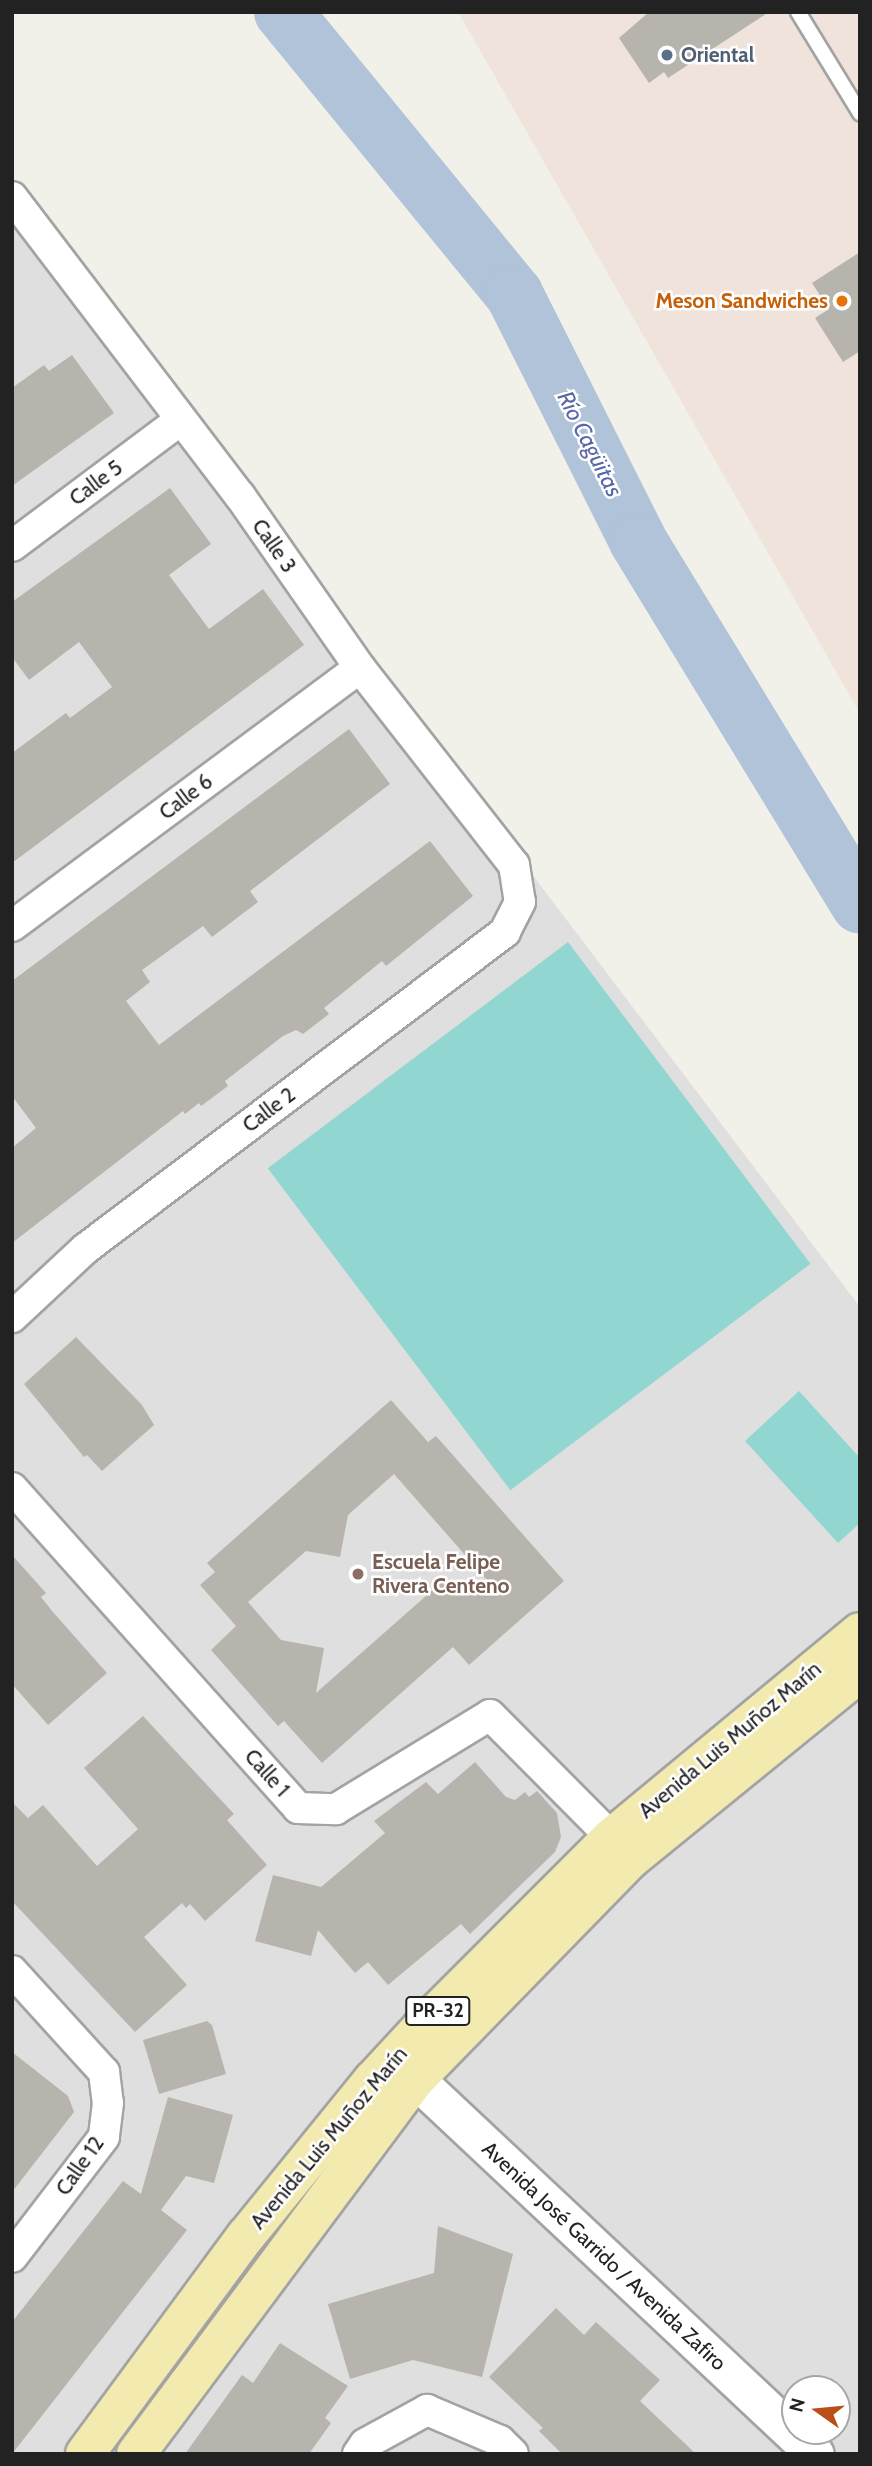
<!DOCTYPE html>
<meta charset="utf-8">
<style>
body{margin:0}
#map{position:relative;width:872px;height:2466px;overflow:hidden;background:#f1f1ea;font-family:Cabin,sans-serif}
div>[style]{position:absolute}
.residential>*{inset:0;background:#e0dfdf}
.commercial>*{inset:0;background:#efe3dc}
.pitch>*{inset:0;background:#92d6d1;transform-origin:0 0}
.river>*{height:58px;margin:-29px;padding:0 29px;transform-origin:29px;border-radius:29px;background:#b0c3d9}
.building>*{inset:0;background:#b6b4ad}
.roads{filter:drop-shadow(2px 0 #a3a3a3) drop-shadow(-2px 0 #a3a3a3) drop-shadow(0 2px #a3a3a3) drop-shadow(0 -2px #a3a3a3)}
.service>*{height:14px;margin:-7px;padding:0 7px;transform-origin:7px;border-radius:7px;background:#fff}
.minor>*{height:30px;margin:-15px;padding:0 15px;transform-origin:15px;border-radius:15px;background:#fff}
.tertiary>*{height:37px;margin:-18.5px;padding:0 18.5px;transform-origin:18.5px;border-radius:18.5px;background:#fff}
.primary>*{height:38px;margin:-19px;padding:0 19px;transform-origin:19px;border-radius:19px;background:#f2eaae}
.dots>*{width:19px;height:19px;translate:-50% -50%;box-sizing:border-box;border:4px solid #fff;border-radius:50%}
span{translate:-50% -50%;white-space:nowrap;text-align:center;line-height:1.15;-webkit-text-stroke:5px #fff;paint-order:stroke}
.shield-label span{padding:2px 5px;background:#fff;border:2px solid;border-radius:5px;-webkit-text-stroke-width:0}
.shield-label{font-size:19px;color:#222;font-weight:700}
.service-label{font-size:21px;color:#4e5e75;font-weight:700}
.left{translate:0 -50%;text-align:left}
.food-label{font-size:21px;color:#c56008;font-weight:700}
.right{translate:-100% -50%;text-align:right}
.street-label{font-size:21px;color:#222}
.education-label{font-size:21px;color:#785e54;font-weight:700}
.water-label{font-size:23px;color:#5967a7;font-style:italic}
.frame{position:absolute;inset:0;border:14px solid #222;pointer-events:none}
.north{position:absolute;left:781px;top:2375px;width:70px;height:70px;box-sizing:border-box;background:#fff;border:2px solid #a7a7a7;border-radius:50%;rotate:285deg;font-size:19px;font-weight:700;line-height:28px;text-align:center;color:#222}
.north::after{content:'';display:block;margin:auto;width:24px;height:32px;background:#bb4d18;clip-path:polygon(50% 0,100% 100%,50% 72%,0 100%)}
</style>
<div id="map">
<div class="residential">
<i style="clip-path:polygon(evenodd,12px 188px,860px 1307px,860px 2454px,12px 2454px,12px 188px,795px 2389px,837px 2389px,837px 2431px,795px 2431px,795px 2389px)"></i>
</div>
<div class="commercial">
<i style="clip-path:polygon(458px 12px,860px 12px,860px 713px,858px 710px)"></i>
</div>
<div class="pitch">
<i style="left:568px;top:942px;width:403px;height:376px;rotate:53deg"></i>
<i style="clip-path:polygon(799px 1391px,860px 1458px,860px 1523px,838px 1543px,745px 1441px)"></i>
</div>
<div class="river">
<i style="left:283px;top:12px;width:365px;rotate:50.7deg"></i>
<i style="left:514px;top:294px;width:276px;rotate:63.3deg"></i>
<i style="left:638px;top:541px;width:426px;rotate:58.6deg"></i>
</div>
<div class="building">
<i style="clip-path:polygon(649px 12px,769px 12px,668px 78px,664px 72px,649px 83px,619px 38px)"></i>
<i style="clip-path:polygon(860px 252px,860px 351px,843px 362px,815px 318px,829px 309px,812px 283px)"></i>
<i style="clip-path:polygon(72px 355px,114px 413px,12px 486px,12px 388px,44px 365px,49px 371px)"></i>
<i style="clip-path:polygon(170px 488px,211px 544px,169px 575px,209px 629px,263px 589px,304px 645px,12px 863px,12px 753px,66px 713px,70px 718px,112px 687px,79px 642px,29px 680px,12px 657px,12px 602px)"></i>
<i style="clip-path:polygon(349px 729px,390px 784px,250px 891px,258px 902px,212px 937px,203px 926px,142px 970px,150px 982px,126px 1001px,159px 1045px,430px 841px,473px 896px,386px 966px,382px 961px,324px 1008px,329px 1014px,303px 1034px,296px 1030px,283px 1036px,225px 1081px,228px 1086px,201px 1106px,199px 1103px,185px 1114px,183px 1111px,12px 1243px,12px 1148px,36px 1128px,12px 1096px,12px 981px)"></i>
<i style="clip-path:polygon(76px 1337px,142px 1405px,154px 1425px,102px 1471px,87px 1455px,84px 1457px,24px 1384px)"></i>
<i style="clip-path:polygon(evenodd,391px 1400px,428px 1442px,436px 1436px,564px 1581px,469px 1665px,453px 1647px,322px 1763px,284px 1721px,278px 1726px,211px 1650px,236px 1626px,200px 1585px,215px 1572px,207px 1563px,391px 1400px,394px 1474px,494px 1588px,444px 1580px,316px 1693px,324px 1648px,281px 1640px,248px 1602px,306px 1551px,340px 1557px,348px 1515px,394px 1474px)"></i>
<i style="clip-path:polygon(12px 1555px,46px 1593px,41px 1597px,52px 1611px,107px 1673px,48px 1725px,12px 1684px)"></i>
<i style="clip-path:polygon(143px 1716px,234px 1814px,227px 1820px,267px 1865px,205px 1921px,190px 1904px,186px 1908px,182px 1903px,144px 1937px,187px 1985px,135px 2032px,12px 1901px,12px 1802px,28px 1818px,43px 1805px,97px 1866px,138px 1829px,84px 1768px)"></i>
<i style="clip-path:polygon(475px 1762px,506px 1797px,515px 1800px,525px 1792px,529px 1797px,537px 1791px,557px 1813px,561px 1837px,555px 1852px,470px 1934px,461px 1924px,388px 1985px,368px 1962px,355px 1973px,318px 1930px,311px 1956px,255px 1941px,273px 1875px,321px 1887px,385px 1833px,374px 1821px,426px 1782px,438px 1794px)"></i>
<i style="clip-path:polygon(207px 2021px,212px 2025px,226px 2074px,159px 2094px,143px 2040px)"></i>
<i style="clip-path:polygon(12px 2052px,68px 2096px,74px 2112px,12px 2192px)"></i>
<i style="clip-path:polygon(168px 2097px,233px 2115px,214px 2183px,186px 2176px,161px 2210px,187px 2230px,12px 2454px,12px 2322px,123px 2181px,141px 2194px)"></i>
<i style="clip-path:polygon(438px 2226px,513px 2254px,482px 2377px,413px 2360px,350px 2379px,328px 2304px,434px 2273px)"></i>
<i style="clip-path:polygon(556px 2308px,584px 2335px,596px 2322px,660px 2380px,640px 2401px,696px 2454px,562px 2454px,539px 2431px,543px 2428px,489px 2377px)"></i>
<i style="clip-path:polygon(280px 2343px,348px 2386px,325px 2418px,331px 2423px,309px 2454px,185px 2454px,242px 2375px,253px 2383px)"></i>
</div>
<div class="roads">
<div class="service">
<i style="left:798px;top:12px;width:119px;rotate:58.5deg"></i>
</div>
<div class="minor">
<i style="left:12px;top:197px;width:376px;rotate:52.7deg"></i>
<i style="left:240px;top:496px;width:210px;rotate:55.1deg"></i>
<i style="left:360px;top:668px;width:250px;rotate:52deg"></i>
<i style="left:514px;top:865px;width:37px;rotate:81deg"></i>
<i style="left:520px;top:902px;width:34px;rotate:117deg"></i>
<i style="left:505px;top:932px;width:526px;rotate:142.96deg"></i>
<i style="left:85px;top:1249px;width:100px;rotate:137deg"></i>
<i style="left:12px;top:546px;width:209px;rotate:-36.8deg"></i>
<i style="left:12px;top:926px;width:433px;rotate:-36.6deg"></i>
<i style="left:12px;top:1488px;width:429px;rotate:48.2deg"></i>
<i style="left:298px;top:1808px;width:38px;rotate:2deg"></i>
<i style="left:336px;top:1809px;width:180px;rotate:-31.4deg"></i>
<i style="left:490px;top:1715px;width:194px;rotate:45.2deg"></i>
<i style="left:12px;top:1971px;width:137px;rotate:47.7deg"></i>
<i style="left:104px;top:2072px;width:31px;rotate:83deg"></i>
<i style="left:108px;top:2103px;width:34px;rotate:97deg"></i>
<i style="left:104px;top:2137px;width:151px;rotate:127.5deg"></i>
<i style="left:358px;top:2454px;width:12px;rotate:-55deg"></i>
<i style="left:365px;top:2444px;width:71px;rotate:-28.7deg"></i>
<i style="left:427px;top:2410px;width:79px;rotate:23deg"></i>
<i style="left:500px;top:2441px;width:18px;rotate:45deg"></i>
</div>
<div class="tertiary">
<i style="left:394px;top:2059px;width:577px;rotate:43.18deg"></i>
</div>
<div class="primary">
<i style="left:85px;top:2454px;width:271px;rotate:-53.6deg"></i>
<i style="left:246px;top:2236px;width:201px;rotate:-50.9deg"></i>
<i style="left:373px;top:2080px;width:72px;rotate:-47.2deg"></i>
<i style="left:422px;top:2027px;width:267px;rotate:-45deg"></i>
<i style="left:611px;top:1838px;width:323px;rotate:-39.6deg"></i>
<i style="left:136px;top:2454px;width:468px;rotate:-53.3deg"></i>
<i style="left:416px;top:2079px;width:309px;rotate:-45.7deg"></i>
<i style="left:632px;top:1858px;width:294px;rotate:-39.1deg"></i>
</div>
</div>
<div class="dots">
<i style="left:667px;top:55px;background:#5c6f8a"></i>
<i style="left:842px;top:301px;background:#e8710a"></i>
<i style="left:358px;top:1574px;background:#8d6e63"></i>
</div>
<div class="shield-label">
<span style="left:438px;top:2011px">PR-32</span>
</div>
<div class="service-label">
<span class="left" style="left:681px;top:55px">Oriental</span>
</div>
<div class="food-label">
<span class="right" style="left:828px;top:301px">Meson Sandwiches</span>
</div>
<div class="street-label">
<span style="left:96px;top:483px;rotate:-37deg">Calle 5</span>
<span style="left:274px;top:546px;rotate:55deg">Calle 3</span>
<span style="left:186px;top:797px;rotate:-37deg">Calle 6</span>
<span style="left:269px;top:1110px;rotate:-37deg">Calle 2</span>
<span style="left:730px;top:1740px;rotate:-40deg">Avenida Luis Muñoz Marín</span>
<span style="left:267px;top:1773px;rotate:48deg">Calle 1</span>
<span style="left:329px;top:2138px;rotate:-50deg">Avenida Luis Muñoz Marín</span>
<span style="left:80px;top:2166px;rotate:-55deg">Calle 12</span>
<span style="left:604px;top:2256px;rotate:43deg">Avenida José Garrido / Avenida Zafiro</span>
</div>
<div class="education-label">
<span class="left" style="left:372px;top:1574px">Escuela Felipe<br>Rivera Centeno</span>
</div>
<div class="water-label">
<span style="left:590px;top:444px;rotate:63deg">Río Cagüitas</span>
</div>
<div class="frame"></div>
<div class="north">N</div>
</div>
